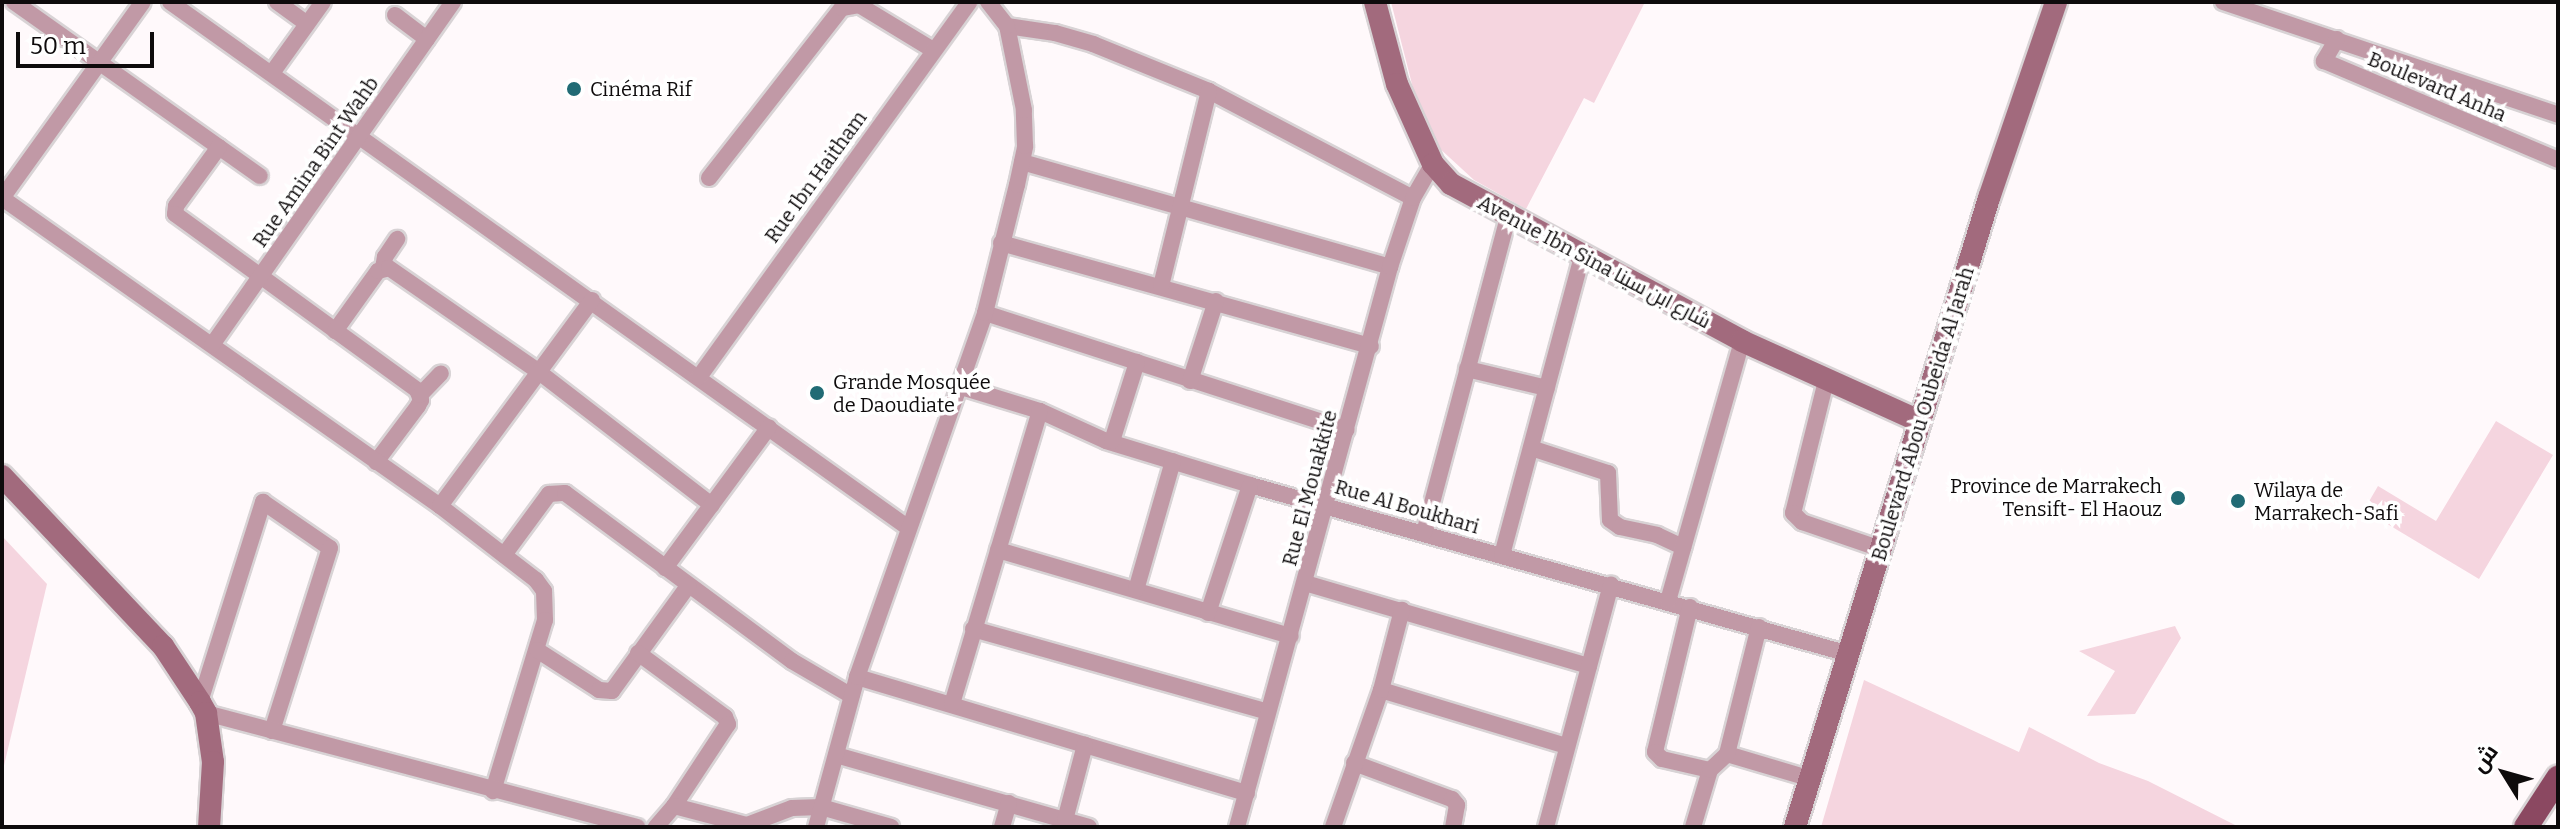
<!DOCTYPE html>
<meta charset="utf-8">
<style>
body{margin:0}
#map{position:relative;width:2560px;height:829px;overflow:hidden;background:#fff9fb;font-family:Bitter,Cairo,serif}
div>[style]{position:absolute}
.green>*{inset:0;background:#f5d5df}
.roads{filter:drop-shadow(2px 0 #d8d3d5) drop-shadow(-2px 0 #d8d3d5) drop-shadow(0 2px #d8d3d5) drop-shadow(0 -2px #d8d3d5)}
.street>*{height:16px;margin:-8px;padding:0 8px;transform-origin:8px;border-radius:8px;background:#c199a6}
.secondary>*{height:22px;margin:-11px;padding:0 11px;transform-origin:11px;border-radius:11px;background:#a26a7d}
.primary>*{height:24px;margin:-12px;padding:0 12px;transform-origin:12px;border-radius:12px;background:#8b4861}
.dots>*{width:22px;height:22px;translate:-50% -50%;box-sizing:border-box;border:4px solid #fff;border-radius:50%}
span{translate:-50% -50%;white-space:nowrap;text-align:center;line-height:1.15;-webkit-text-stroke:7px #fff;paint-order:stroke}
.street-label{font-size:20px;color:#0e0b0c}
.poi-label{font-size:20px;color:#0e0b0c}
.left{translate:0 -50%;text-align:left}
.right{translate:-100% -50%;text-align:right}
.frame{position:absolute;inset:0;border:4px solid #0e0b0c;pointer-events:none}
.north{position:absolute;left:2464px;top:733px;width:80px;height:80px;-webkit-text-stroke:6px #fff;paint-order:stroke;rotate:307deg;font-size:22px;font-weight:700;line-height:32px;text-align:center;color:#0e0b0c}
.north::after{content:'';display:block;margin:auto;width:28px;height:36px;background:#0e0b0c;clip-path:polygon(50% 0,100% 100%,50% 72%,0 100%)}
.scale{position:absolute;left:16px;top:32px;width:138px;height:36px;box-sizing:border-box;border:4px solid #0e0b0c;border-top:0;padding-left:10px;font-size:24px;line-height:28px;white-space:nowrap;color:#0e0b0c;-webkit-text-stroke:6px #fff;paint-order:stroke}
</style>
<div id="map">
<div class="green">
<i style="clip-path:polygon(1391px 2px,1645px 2px,1594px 103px,1584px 98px,1526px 209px,1474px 180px,1437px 146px,1414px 92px)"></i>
<i style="clip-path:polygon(2496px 421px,2553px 455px,2479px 579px,2364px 510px,2378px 486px,2436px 521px)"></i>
<i style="clip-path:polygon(2px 536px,47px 584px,2px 774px)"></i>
<i style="clip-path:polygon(2175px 626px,2181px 638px,2135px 714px,2087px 716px,2115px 671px,2079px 651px)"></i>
<i style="clip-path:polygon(1864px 680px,2019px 752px,2029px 727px,2099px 763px,2148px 781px,2239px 827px,1821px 827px)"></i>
</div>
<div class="roads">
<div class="street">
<i style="left:14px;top:2px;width:301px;rotate:35.3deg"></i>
<i style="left:170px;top:2px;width:905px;rotate:35.46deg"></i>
<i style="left:277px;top:2px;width:37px;rotate:36deg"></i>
<i style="left:2223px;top:2px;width:354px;rotate:18.6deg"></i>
<i style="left:395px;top:15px;width:40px;rotate:37deg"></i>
<i style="left:1007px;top:26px;width:49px;rotate:8.3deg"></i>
<i style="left:1055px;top:33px;width:40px;rotate:16deg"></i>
<i style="left:1093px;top:44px;width:125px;rotate:22.1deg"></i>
<i style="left:1209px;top:91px;width:230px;rotate:27.7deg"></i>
<i style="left:2337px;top:39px;width:26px;rotate:121deg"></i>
<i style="left:2324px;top:61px;width:254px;rotate:22.9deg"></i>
<i style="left:272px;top:73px;width:87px;rotate:-54.3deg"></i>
<i style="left:219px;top:147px;width:73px;rotate:126.1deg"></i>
<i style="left:176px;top:206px;width:8px;rotate:97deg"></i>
<i style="left:175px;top:214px;width:299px;rotate:36deg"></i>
<i style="left:417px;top:390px;width:11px;rotate:68deg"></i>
<i style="left:421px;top:400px;width:7px;rotate:117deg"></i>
<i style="left:418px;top:406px;width:70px;rotate:126.9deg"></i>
<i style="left:1022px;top:162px;width:383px;rotate:15.9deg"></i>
<i style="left:709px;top:178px;width:216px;rotate:-52deg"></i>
<i style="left:842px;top:8px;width:17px;rotate:-10deg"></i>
<i style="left:859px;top:5px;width:87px;rotate:31.3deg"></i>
<i style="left:2px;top:198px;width:535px;rotate:35.11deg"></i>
<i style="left:440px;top:506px;width:121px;rotate:37.6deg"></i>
<i style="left:536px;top:580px;width:14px;rotate:54deg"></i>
<i style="left:544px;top:591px;width:29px;rotate:88deg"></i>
<i style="left:545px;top:620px;width:179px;rotate:106.9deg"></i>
<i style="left:2px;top:198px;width:241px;rotate:-54.3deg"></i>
<i style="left:1001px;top:243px;width:384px;rotate:15.6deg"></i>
<i style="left:383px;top:268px;width:11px;rotate:-80deg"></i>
<i style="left:385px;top:257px;width:22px;rotate:-56deg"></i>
<i style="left:1161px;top:286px;width:201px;rotate:-76.2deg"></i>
<i style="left:985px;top:313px;width:380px;rotate:17.9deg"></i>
<i style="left:335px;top:331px;width:74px;rotate:-54.4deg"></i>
<i style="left:378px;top:271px;width:11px;rotate:-15deg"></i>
<i style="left:389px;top:268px;width:183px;rotate:34.7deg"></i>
<i style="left:539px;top:372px;width:218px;rotate:37.6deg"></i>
<i style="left:212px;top:345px;width:419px;rotate:-54.9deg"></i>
<i style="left:1467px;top:369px;width:82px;rotate:13.4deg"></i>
<i style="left:699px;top:377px;width:462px;rotate:-54.2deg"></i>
<i style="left:1190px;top:381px;width:84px;rotate:-72deg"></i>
<i style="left:1826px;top:381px;width:136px;rotate:104deg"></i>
<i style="left:1793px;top:513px;width:13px;rotate:45deg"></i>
<i style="left:1802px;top:522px;width:83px;rotate:18.9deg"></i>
<i style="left:958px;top:386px;width:86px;rotate:17deg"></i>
<i style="left:1040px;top:411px;width:72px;rotate:24.4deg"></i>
<i style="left:1106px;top:441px;width:151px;rotate:17deg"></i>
<i style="left:1250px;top:485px;width:622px;rotate:15.76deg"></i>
<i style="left:420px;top:395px;width:30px;rotate:-46deg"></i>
<i style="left:1112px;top:441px;width:83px;rotate:-72.4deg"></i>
<i style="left:1531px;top:448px;width:81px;rotate:18deg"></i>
<i style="left:1608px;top:473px;width:47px;rotate:87.6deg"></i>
<i style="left:1610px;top:520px;width:12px;rotate:35deg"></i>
<i style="left:1620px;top:527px;width:38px;rotate:12deg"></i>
<i style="left:1657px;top:535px;width:29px;rotate:25deg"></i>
<i style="left:440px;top:506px;width:256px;rotate:-53.6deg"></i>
<i style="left:1424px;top:533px;width:327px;rotate:-75.1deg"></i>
<i style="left:998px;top:550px;width:305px;rotate:16.4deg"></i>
<i style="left:504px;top:555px;width:76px;rotate:-53.6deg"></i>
<i style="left:549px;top:494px;width:16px;rotate:-4deg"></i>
<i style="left:565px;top:493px;width:282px;rotate:36.5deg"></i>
<i style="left:792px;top:661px;width:69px;rotate:30.3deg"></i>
<i style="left:1502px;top:555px;width:309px;rotate:-75deg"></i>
<i style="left:665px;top:568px;width:175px;rotate:-53.6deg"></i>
<i style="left:1305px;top:583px;width:296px;rotate:16.3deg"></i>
<i style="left:1136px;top:590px;width:134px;rotate:-74deg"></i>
<i style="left:1668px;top:601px;width:270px;rotate:-74.1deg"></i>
<i style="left:1690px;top:607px;width:149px;rotate:103.6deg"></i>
<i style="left:1655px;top:752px;width:10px;rotate:45deg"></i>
<i style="left:1662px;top:759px;width:49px;rotate:12.9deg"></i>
<i style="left:1208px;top:613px;width:135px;rotate:-71.8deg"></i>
<i style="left:973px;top:629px;width:306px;rotate:15.7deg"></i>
<i style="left:537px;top:650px;width:74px;rotate:32.8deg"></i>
<i style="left:599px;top:690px;width:13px;rotate:4deg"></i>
<i style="left:612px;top:691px;width:130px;rotate:-54.1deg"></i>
<i style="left:638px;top:653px;width:108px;rotate:36.3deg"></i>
<i style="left:725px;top:717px;width:8px;rotate:67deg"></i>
<i style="left:728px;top:724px;width:98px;rotate:123.4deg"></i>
<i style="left:674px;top:806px;width:28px;rotate:131deg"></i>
<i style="left:857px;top:677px;width:407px;rotate:16.6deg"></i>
<i style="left:1381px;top:690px;width:194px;rotate:16.8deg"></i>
<i style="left:200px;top:702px;width:210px;rotate:-72.5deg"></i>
<i style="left:263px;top:502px;width:81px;rotate:34.5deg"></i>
<i style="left:330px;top:548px;width:192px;rotate:107.6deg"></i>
<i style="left:952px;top:704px;width:306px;rotate:-73.3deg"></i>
<i style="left:206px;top:713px;width:446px;rotate:14.8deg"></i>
<i style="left:1727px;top:754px;width:84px;rotate:16.5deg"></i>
<i style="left:836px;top:755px;width:263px;rotate:15.9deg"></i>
<i style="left:1354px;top:763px;width:104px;rotate:20.2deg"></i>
<i style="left:1452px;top:799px;width:8px;rotate:50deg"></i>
<i style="left:1457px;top:805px;width:22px;rotate:100deg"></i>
<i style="left:674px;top:806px;width:75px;rotate:14.6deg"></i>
<i style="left:747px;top:825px;width:48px;rotate:-20.7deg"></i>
<i style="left:792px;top:808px;width:29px;rotate:-2deg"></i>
<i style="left:821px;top:807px;width:73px;rotate:15.9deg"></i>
<i style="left:1065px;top:820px;width:78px;rotate:-75.1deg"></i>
<i style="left:816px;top:827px;width:156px;rotate:-74.7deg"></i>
<i style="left:857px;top:677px;width:386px;rotate:-70.6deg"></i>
<i style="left:985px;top:313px;width:132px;rotate:-76deg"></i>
<i style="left:1017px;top:185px;width:40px;rotate:-78deg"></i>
<i style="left:1025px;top:146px;width:36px;rotate:-92deg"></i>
<i style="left:1024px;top:110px;width:86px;rotate:-101.4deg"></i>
<i style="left:1007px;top:26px;width:31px;rotate:-128deg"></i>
<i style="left:1002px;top:827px;width:25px;rotate:-74deg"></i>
<i style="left:1237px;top:827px;width:581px;rotate:-74.72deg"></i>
<i style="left:1390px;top:267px;width:73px;rotate:-71.6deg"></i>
<i style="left:1413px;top:198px;width:39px;rotate:-60deg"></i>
<i style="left:1333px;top:827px;width:145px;rotate:-70.7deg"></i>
<i style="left:1381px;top:690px;width:83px;rotate:-75.3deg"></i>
<i style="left:1546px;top:827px;width:251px;rotate:-75deg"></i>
<i style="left:1693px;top:827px;width:59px;rotate:-73.4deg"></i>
<i style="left:1710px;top:770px;width:23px;rotate:-43deg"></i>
<i style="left:1727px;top:754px;width:131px;rotate:-75.9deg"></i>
</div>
<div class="secondary">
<i style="left:1375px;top:2px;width:85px;rotate:75deg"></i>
<i style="left:1397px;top:84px;width:88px;rotate:65.8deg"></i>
<i style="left:1433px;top:164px;width:27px;rotate:48deg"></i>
<i style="left:1451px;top:184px;width:331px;rotate:28.3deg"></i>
<i style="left:1742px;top:341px;width:194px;rotate:24.3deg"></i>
<i style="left:2px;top:476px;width:234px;rotate:46.6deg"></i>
<i style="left:163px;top:646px;width:67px;rotate:56.5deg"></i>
<i style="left:200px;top:702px;width:13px;rotate:61deg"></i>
<i style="left:206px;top:713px;width:49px;rotate:81.9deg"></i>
<i style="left:213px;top:762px;width:65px;rotate:93.5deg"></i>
<i style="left:1795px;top:827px;width:658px;rotate:-72.86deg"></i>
<i style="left:1989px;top:198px;width:207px;rotate:-71.1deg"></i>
</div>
<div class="primary">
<i style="left:2526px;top:827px;width:59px;rotate:-56.9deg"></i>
</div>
</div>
<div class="dots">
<i style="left:574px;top:89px;background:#216b75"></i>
<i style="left:817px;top:393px;background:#216b75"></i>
<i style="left:2178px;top:498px;background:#216b75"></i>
<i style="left:2238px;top:501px;background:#216b75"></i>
</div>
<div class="street-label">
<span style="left:2437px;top:87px;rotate:23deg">Boulevard Anha</span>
<span style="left:316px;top:162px;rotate:-55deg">Rue Amina Bint Wahb</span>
<span style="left:816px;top:177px;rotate:-54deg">Rue Ibn Haitham</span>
<span style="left:1594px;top:262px;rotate:28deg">Avenue Ibn Sina شارع ابن سينا</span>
<span style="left:1923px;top:414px;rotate:-73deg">Boulevard Abou Oubeida Al Jarah</span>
<span style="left:1310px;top:488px;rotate:-75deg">Rue El Mouakkite</span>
<span style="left:1407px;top:507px;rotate:16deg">Rue Al Boukhari</span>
</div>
<div class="poi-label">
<span class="left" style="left:590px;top:89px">Cinéma Rif</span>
<span class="left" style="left:833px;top:394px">Grande Mosquée<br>de Daoudiate</span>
<span class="right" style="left:2162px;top:498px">Province de Marrakech<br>Tensift- El Haouz</span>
<span class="left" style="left:2254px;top:502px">Wilaya de<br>Marrakech-Safi</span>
</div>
<div class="frame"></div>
<div class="north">ش</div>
<div class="scale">50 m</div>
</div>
